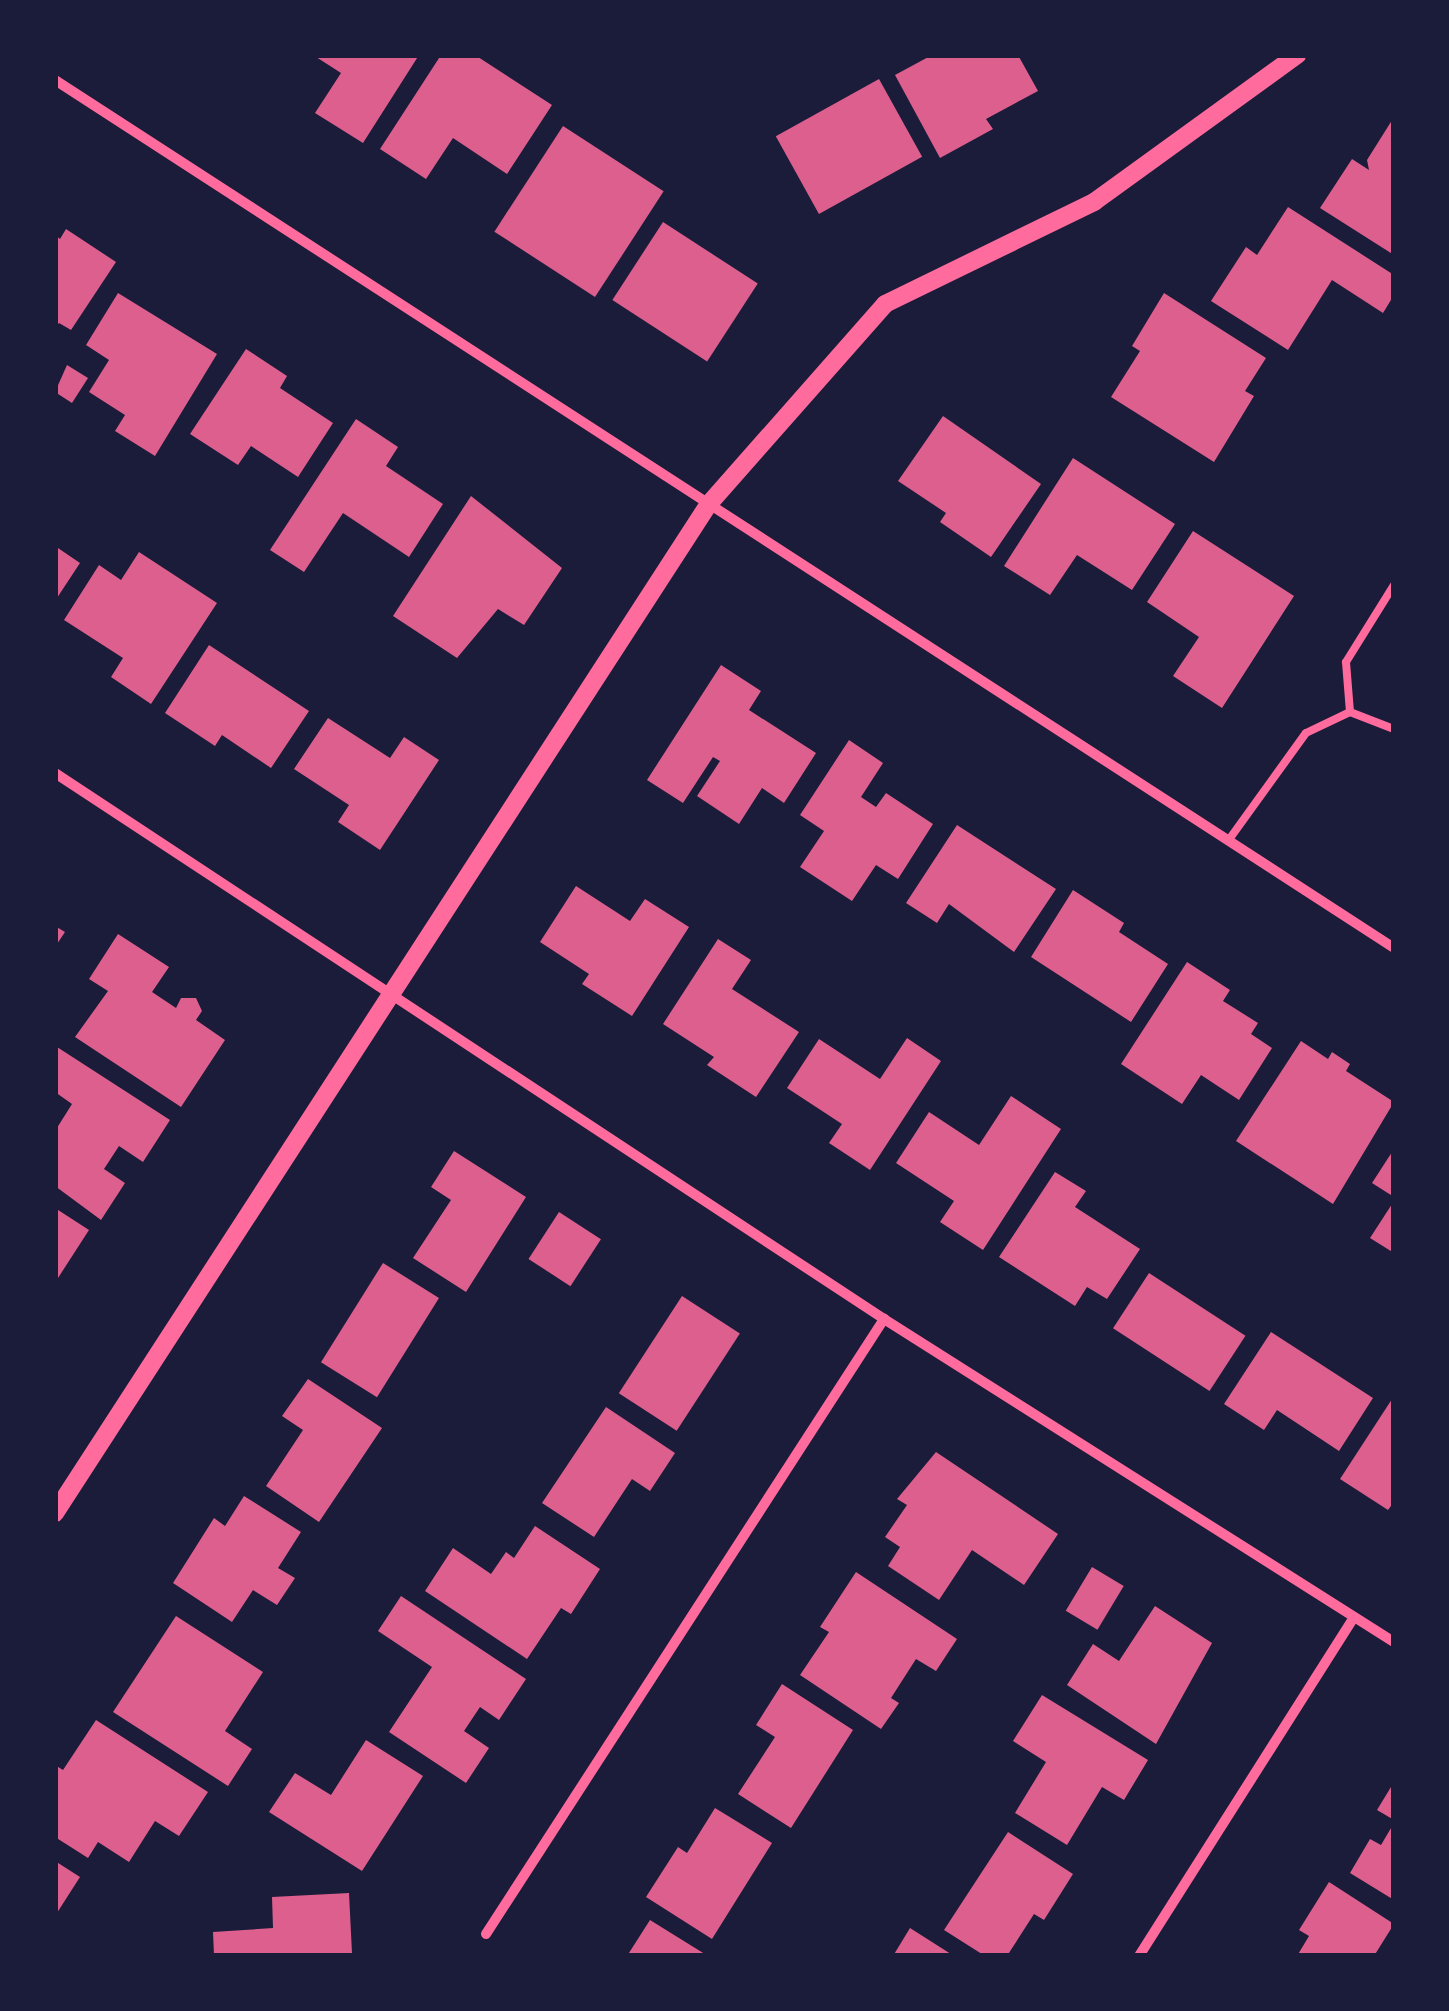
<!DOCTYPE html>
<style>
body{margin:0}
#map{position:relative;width:1449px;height:2011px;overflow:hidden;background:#1b1b3a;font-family:"Alegreya Sans",sans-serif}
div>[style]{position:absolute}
.building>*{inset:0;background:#dd5f8e;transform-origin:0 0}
.service>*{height:8px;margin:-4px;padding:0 4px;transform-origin:4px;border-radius:4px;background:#ff6b9d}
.minor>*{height:10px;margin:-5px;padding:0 5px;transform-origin:5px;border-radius:5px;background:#ff6b9d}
.tertiary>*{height:18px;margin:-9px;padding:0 9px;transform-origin:9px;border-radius:9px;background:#ff6b9d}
span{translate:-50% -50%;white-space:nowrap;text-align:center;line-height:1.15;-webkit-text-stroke:9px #1b1b3a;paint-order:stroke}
.frame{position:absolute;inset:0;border:58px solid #1b1b3a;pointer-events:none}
</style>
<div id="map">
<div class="building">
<i style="clip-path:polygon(313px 55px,419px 55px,363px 143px,315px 113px,341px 73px)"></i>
<i style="clip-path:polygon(441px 55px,475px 55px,552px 105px,507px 174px,453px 138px,426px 179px,380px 149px)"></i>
<i style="clip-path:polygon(932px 55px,1018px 55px,1038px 91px,986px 119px,993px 129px,940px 158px,895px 75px)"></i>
<i style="left:879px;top:79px;width:89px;height:118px;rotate:61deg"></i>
<i style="clip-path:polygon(1394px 117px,1394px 255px,1320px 208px,1352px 159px,1369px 170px,1367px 160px)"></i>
<i style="left:563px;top:126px;width:120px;height:126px;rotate:33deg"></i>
<i style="clip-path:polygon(1288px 207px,1394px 275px,1394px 295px,1383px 313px,1332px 280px,1288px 350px,1211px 301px,1246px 247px,1257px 255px)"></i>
<i style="left:663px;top:222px;width:113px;height:93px;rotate:33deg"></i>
<i style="clip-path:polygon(66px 229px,116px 262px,71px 330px,59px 323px,55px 328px,55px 235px,60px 239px)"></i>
<i style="clip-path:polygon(118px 293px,217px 354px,155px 456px,115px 431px,125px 415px,89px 392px,109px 360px,86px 345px)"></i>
<i style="clip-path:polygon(1164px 293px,1266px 358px,1245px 391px,1254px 396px,1214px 462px,1111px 397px,1140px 351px,1132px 346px)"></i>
<i style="clip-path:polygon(246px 349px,287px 376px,280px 388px,333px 423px,298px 477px,251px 446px,238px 465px,190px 434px)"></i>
<i style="clip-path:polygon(67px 365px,88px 378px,72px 403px,55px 392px)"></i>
<i style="clip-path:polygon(943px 416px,1041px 484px,991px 557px,940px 522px,946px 513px,898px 481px)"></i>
<i style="clip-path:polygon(356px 419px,398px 447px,386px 466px,443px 504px,409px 557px,343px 513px,304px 572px,270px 550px)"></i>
<i style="clip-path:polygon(1073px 458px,1175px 524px,1132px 590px,1077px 555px,1050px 595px,1004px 566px)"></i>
<i style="clip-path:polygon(471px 496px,562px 568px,524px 625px,498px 609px,457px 658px,393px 616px)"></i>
<i style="clip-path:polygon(1193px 531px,1294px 596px,1222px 708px,1173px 676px,1199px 637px,1147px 602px)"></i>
<i style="clip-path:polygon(55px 546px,80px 563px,55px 601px)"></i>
<i style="clip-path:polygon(139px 552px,217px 603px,151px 704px,111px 677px,123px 658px,64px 620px,99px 565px,121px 580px)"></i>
<i style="clip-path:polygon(209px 645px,309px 711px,271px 768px,222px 735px,215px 746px,165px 713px)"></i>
<i style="clip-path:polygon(721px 665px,761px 691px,749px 710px,816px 753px,784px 803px,762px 788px,739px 824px,697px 796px,720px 761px,713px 757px,683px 803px,647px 780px)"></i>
<i style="clip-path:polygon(328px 718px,390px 758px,404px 737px,439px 760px,380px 850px,338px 822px,349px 805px,294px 769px)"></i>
<i style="clip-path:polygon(849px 740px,883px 763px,861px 797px,876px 807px,886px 793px,933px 824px,898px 879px,876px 865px,852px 901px,800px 867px,824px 831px,800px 815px)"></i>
<i style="clip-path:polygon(957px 825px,1056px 889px,1014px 952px,949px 904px,937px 923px,906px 903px)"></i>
<i style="clip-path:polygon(576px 886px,630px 921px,645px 899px,689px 927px,632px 1016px,582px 984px,589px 974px,540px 942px)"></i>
<i style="clip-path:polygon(1073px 890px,1124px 923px,1119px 932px,1168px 964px,1131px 1022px,1031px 957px)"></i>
<i style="clip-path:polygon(55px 926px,65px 932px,55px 947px)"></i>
<i style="clip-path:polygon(118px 934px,169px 967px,152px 992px,176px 1008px,181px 998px,196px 998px,202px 1011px,196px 1020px,225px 1040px,181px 1107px,75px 1037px,108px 991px,89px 979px)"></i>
<i style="clip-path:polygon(718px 939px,751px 960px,732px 989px,799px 1032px,756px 1097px,707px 1065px,714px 1057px,663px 1024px)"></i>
<i style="clip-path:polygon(1187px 962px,1230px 990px,1223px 1001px,1258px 1023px,1251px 1034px,1272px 1048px,1239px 1100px,1201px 1075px,1182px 1104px,1121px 1064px)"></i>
<i style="clip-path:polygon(907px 1038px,941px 1061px,870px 1170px,829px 1143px,842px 1124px,787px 1088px,819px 1039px,880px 1079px)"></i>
<i style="clip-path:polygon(1301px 1041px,1328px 1059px,1332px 1052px,1350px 1064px,1346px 1071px,1394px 1102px,1333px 1204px,1236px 1141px)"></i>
<i style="clip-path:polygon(57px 1047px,170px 1120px,143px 1162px,119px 1146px,104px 1169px,125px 1183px,101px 1220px,55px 1186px,55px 1131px,72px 1104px,55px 1092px)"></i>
<i style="clip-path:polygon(1011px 1096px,1061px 1129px,983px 1250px,940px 1222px,954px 1201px,896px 1163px,929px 1112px,979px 1145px)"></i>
<i style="clip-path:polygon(1394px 1149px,1394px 1197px,1372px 1183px)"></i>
<i style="clip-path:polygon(454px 1151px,526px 1197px,466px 1292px,413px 1258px,451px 1200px,431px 1187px)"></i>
<i style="clip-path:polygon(1055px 1172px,1086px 1191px,1075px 1207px,1140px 1249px,1107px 1299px,1087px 1287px,1075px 1306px,999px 1257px)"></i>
<i style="clip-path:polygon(1394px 1201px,1394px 1253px,1370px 1238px)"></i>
<i style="clip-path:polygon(55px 1208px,89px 1230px,58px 1278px,55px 1277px)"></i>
<i style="left:559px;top:1212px;width:50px;height:56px;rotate:33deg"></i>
<i style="left:383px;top:1263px;width:66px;height:117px;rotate:32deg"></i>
<i style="left:1149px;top:1273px;width:115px;height:66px;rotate:33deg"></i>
<i style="left:682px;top:1296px;width:69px;height:116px;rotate:33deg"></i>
<i style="clip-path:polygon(1271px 1332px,1373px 1398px,1339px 1451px,1277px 1410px,1264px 1430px,1224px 1404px)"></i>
<i style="clip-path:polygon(308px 1379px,382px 1428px,319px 1522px,266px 1486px,303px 1430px,282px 1416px)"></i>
<i style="clip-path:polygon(1394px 1396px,1394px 1502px,1388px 1510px,1340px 1479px)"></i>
<i style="clip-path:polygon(606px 1407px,675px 1453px,650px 1491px,632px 1479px,594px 1537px,542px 1503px)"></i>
<i style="clip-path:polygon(936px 1452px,1058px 1534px,1024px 1585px,972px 1550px,939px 1600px,888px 1566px,900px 1547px,885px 1537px,907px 1505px,897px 1499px)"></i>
<i style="clip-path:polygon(244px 1496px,301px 1532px,278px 1568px,295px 1578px,277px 1605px,253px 1590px,232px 1622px,173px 1583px,214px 1518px,225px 1526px)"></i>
<i style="clip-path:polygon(535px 1526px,600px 1569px,571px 1614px,561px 1608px,527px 1659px,425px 1591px,453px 1548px,491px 1574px,506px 1552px,514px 1558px)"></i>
<i style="left:1092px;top:1567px;width:37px;height:51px;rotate:31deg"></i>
<i style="clip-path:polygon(856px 1572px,957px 1639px,936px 1671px,916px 1659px,891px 1698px,899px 1703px,881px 1729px,800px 1675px,829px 1632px,820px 1627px)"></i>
<i style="clip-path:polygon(401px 1596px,526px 1679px,499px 1720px,480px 1707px,464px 1731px,489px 1748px,466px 1783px,389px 1732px,432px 1667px,378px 1631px)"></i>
<i style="clip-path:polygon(1155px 1606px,1212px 1643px,1156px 1744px,1067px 1685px,1093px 1644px,1119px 1661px)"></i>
<i style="clip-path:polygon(176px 1616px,263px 1672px,225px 1731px,252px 1749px,228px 1786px,113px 1712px)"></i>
<i style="clip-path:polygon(782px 1684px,853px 1730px,791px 1828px,738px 1794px,775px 1737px,756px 1725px)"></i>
<i style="clip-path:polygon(1042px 1695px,1148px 1760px,1124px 1800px,1102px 1787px,1067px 1845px,1015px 1813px,1046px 1762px,1013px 1741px)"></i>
<i style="clip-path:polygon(96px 1720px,208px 1792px,179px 1836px,155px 1821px,129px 1862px,98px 1842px,88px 1858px,55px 1837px,55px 1765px,63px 1770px)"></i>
<i style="clip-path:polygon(366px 1740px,423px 1776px,362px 1871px,269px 1812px,295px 1773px,331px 1795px)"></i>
<i style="clip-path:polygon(1394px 1782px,1394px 1820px,1377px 1810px)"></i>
<i style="clip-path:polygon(715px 1808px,772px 1843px,712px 1939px,646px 1897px,678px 1847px,687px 1853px)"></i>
<i style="clip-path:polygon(1394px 1823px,1394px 1900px,1350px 1873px,1370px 1839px,1381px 1845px)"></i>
<i style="clip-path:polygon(1008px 1832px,1073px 1874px,1044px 1920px,1034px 1914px,1007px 1956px,985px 1956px,944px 1930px)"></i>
<i style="clip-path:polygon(55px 1861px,80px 1877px,55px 1916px)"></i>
<i style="clip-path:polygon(1329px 1882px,1394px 1924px,1374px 1956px,1297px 1956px,1309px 1936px,1299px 1930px)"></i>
<i style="clip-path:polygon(349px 1893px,352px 1953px,214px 1956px,213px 1932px,273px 1928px,272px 1897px)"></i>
<i style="clip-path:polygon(650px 1920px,708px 1956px,627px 1956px)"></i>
<i style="clip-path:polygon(910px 1928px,954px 1956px,893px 1956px)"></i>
</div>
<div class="service">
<i style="left:1350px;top:712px;width:50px;rotate:-94.6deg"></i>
<i style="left:1346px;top:662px;width:91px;rotate:-58.1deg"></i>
<i style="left:1228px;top:841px;width:133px;rotate:-54.2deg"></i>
<i style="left:1306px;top:733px;width:49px;rotate:-25.5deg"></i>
<i style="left:1350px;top:712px;width:47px;rotate:21.1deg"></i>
</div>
<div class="minor">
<i style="left:55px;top:80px;width:1596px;rotate:32.95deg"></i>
<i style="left:55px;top:773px;width:993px;rotate:33.37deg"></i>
<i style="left:884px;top:1319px;width:604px;rotate:32.35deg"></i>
<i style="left:486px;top:1934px;width:733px;rotate:-57.09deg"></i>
<i style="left:1139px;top:1956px;width:401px;rotate:-57.6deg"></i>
</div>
<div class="tertiary">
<i style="left:55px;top:1513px;width:1201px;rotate:-57.06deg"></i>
<i style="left:708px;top:505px;width:268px;rotate:-48.6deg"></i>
<i style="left:885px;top:304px;width:233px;rotate:-26deg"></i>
<i style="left:1094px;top:202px;width:251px;rotate:-35.9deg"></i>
</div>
<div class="frame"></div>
</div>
